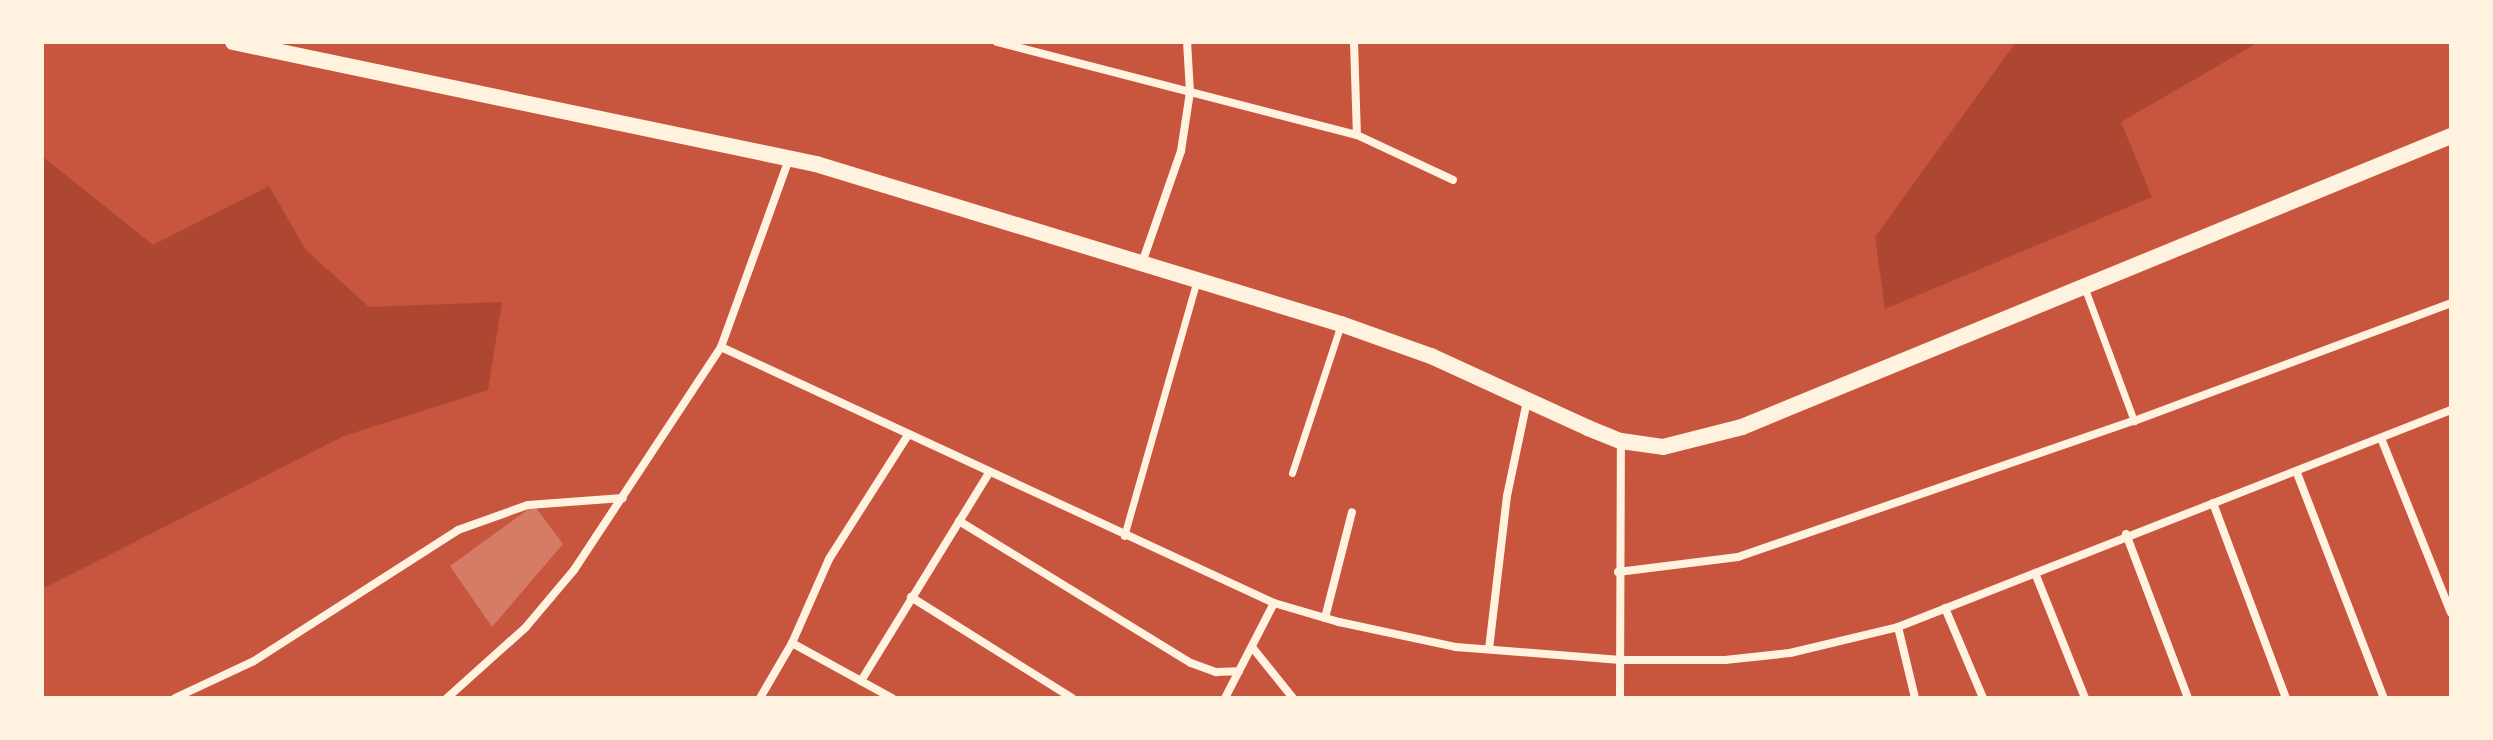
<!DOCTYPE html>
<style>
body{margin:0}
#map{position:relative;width:2493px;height:740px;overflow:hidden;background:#c8553d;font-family:Arial,sans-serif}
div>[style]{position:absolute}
.green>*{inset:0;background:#ae4732}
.building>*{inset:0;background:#d67c66}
.pedestrian>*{height:7px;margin:-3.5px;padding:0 3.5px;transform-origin:3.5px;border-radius:3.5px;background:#fff3e0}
.minor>*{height:8px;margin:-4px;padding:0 4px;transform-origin:4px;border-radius:4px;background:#fff3e0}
.secondary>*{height:16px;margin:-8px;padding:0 8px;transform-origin:8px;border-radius:8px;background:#fff3e0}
span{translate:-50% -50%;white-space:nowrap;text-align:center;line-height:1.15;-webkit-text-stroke:6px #fff3e0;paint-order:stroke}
.frame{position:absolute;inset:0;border:44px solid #fff3e0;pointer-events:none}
</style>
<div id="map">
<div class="green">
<i style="clip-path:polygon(2016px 42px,2259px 42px,2121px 122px,2152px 197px,1885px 309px,1875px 237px)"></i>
<i style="clip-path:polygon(42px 156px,153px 245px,269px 186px,306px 250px,369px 307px,502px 302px,488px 390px,344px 436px,42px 589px)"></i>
</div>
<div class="building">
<i style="clip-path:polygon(534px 505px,563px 544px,492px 627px,450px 566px)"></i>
</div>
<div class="pedestrian">
<i style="left:2085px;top:289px;width:141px;rotate:69.6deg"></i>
<i style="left:1292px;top:473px;width:157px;rotate:-71.8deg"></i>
<i style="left:1124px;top:536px;width:266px;rotate:-74.1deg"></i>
</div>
<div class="minor">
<i style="left:997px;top:42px;width:372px;rotate:14.5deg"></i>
<i style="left:1357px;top:135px;width:106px;rotate:25.1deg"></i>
<i style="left:1354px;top:42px;width:93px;rotate:88.2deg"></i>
<i style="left:1142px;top:263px;width:119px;rotate:-70.8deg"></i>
<i style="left:1181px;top:151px;width:60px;rotate:-81.3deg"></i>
<i style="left:1190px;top:92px;width:50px;rotate:-93.4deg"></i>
<i style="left:721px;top:347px;width:609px;rotate:24.84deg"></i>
<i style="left:1274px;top:603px;width:68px;rotate:16.3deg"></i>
<i style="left:1339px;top:622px;width:120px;rotate:12.1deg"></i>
<i style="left:1456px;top:647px;width:165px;rotate:4.5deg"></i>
<i style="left:1620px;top:660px;width:105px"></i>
<i style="left:1725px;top:660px;width:65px;rotate:-6.1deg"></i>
<i style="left:1790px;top:653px;width:111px;rotate:-13.5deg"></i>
<i style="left:1898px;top:627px;width:594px;rotate:-21.43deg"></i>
<i style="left:2381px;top:438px;width:188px;rotate:68.2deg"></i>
<i style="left:2297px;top:473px;width:241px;rotate:68.9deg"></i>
<i style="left:2213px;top:503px;width:208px;rotate:69.5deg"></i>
<i style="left:959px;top:521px;width:272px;rotate:31.5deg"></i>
<i style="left:1191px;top:663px;width:27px;rotate:20deg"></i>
<i style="left:1216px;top:672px;width:23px;rotate:-2deg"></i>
<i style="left:2126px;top:534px;width:175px;rotate:69.3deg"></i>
<i style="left:1618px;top:572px;width:121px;rotate:-7.1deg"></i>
<i style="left:1738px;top:557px;width:419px;rotate:-19deg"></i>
<i style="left:2134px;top:421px;width:338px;rotate:-20.4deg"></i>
<i style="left:2035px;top:573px;width:135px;rotate:68.2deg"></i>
<i style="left:911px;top:597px;width:190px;rotate:32.1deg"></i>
<i style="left:1945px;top:608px;width:98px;rotate:67.1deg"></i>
<i style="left:1325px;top:618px;width:109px;rotate:-75.7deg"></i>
<i style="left:1898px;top:627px;width:73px;rotate:76.5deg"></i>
<i style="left:792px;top:643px;width:114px;rotate:28.8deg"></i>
<i style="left:1252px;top:647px;width:65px;rotate:51.2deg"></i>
<i style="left:1489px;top:649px;width:154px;rotate:-83.3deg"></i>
<i style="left:1507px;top:496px;width:97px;rotate:-78.1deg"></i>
<i style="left:861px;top:681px;width:244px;rotate:-58.4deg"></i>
<i style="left:175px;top:698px;width:87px;rotate:-25.1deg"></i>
<i style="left:254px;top:661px;width:242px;rotate:-32.7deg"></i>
<i style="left:458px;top:530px;width:74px;rotate:-19.7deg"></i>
<i style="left:528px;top:505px;width:95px;rotate:-4.2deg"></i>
<i style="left:447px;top:698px;width:106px;rotate:-41.9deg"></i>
<i style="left:526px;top:627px;width:75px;rotate:-49.9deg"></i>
<i style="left:574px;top:570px;width:267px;rotate:-56.6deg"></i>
<i style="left:721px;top:347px;width:200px;rotate:-70.1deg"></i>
<i style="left:760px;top:698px;width:64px;rotate:-59.8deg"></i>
<i style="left:792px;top:643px;width:92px;rotate:-66.2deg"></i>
<i style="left:829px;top:559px;width:147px;rotate:-57.5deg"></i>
<i style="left:1225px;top:698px;width:107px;rotate:-62.7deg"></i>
<i style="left:1620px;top:698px;width:256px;rotate:-89.8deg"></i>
</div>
<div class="secondary">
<i style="left:233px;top:42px;width:596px;rotate:11.82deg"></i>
<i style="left:816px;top:164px;width:549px;rotate:16.95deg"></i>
<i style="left:1341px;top:324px;width:96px;rotate:19.6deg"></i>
<i style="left:1431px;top:356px;width:173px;rotate:24.6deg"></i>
<i style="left:1588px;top:428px;width:35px;rotate:22deg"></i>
<i style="left:1621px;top:441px;width:42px;rotate:8.1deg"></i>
<i style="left:1663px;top:447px;width:81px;rotate:-14.2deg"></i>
<i style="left:1742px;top:427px;width:766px;rotate:-22.32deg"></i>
</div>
<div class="frame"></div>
</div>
